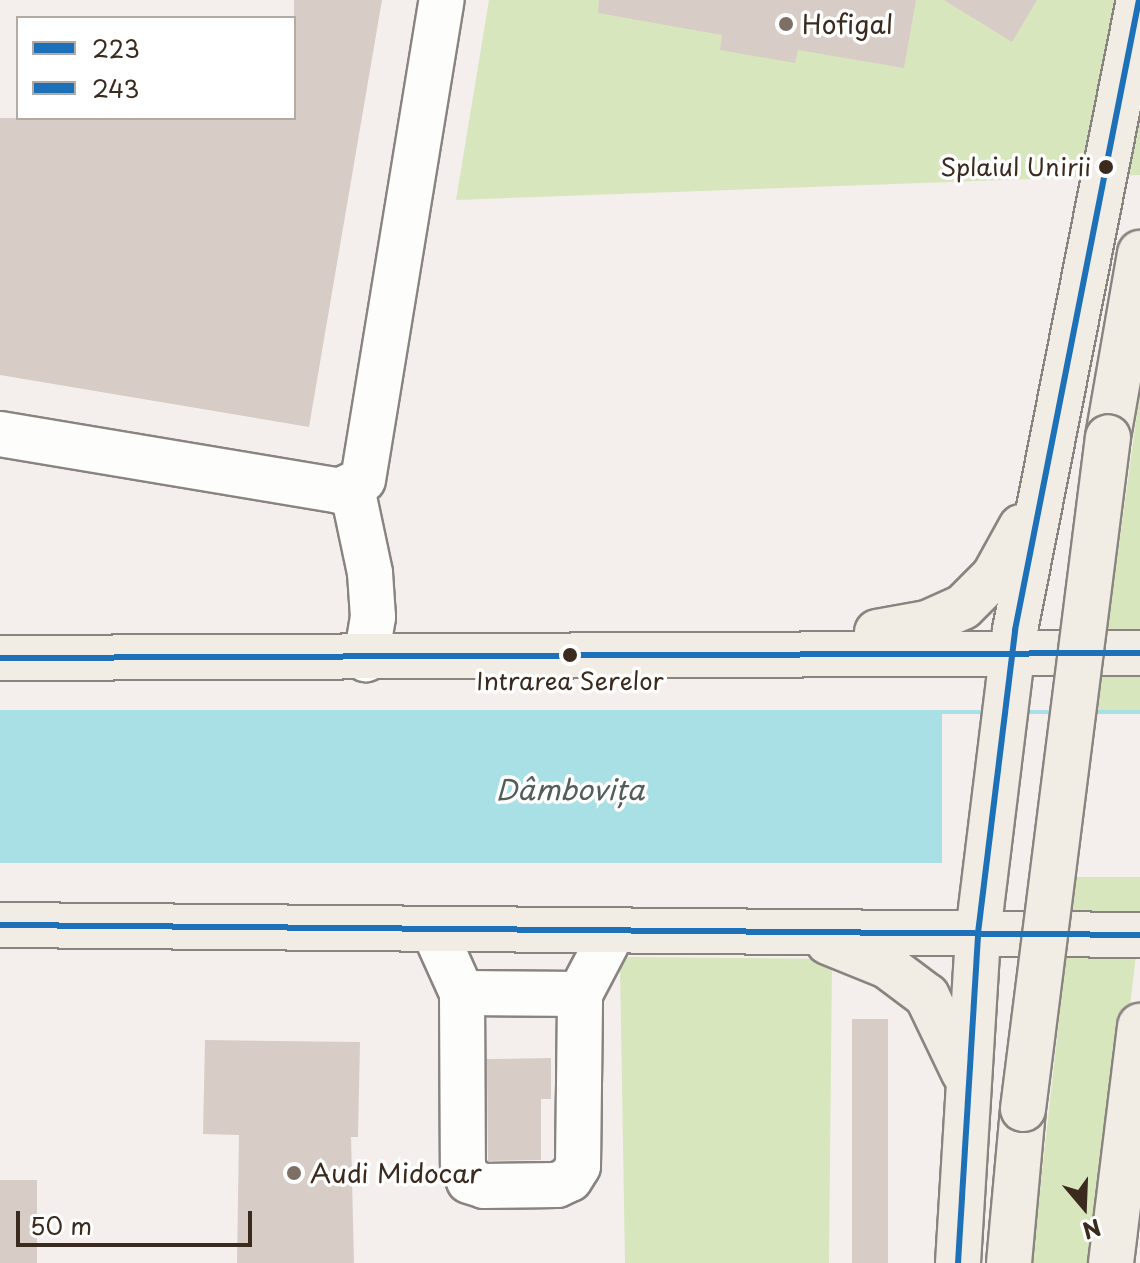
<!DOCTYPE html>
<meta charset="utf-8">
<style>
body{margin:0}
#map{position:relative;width:1140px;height:1263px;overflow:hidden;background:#f4efec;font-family:"Playpen Sans",sans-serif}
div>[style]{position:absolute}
.green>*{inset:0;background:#d8e6bd}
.water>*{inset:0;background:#a9e0e6;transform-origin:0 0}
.pier>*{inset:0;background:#f4efec;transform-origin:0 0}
.building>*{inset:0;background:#d8ccc6;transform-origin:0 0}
.roads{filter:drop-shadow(2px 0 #898480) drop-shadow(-2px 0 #898480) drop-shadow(0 2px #898480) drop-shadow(0 -2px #898480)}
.minor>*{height:44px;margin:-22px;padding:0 22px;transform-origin:22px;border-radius:22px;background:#fdfdfc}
.major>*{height:44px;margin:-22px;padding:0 22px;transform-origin:22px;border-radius:22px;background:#f1ece4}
.bridges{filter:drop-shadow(2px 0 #898480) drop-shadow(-2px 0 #898480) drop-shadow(0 2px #898480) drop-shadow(0 -2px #898480)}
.major-bridge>*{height:44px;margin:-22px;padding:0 22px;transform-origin:22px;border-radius:22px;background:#f1ece4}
.bus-1>*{height:6px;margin:-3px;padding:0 3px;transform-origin:3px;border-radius:3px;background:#1d71b8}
.bus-2>*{height:6px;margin:-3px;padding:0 3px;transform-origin:3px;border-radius:3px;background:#1d71b8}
.dots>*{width:22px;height:22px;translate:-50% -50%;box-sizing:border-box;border:4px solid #fff;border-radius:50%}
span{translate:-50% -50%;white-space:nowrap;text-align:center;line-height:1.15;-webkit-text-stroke:7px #fff;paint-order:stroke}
.bus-label{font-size:24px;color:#3b2a1e}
.right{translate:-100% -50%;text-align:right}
.poi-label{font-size:26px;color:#3b2a1e}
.left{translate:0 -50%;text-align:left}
.water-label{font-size:28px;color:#525f59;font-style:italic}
.legend{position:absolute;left:16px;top:16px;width:280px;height:104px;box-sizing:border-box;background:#fff;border:2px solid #b1aaa5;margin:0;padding:10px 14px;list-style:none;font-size:24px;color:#3b2a1e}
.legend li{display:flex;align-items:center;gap:16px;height:40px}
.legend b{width:40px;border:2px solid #b1aaa5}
.north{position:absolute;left:1044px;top:1167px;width:80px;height:80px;-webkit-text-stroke:6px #fff;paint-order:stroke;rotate:161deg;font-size:22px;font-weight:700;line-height:32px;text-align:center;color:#3b2a1e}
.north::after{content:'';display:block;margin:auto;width:28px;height:36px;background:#3b2a1e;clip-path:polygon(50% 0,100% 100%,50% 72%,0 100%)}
.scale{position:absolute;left:16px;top:1211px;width:236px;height:36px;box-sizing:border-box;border:4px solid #3b2a1e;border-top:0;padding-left:10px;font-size:24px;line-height:28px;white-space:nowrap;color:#3b2a1e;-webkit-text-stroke:6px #fff;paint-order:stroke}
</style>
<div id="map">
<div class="green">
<i style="clip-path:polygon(489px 0,1140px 0,1140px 175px,456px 200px)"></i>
<i style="clip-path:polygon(1140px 392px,1140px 921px,1100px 1263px,1032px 1263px,1081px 822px)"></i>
<i style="clip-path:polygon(628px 957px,832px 959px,829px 1263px,625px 1263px,620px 966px)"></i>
</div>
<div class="water">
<i style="left:0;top:710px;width:1140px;height:153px"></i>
</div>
<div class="pier">
<i style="left:942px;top:714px;width:198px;height:163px"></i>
</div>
<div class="building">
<i style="clip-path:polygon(294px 0,382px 0,309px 427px,0 375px,0 118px,294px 118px)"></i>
<i style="clip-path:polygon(599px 0,916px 0,904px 68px,798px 50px,795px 63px,720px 50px,722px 35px,598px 13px)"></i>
<i style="clip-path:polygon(944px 0,1037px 0,1012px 42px)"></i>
<i style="left:852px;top:1019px;width:36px;height:244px"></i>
<i style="clip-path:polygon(205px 1040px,360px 1042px,358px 1137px,351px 1137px,354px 1263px,237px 1263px,239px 1135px,203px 1134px)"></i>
<i style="clip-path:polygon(551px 1058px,551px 1099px,541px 1099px,541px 1160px,488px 1161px,487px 1059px)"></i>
<i style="left:0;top:1180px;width:37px;height:83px"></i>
</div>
<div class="roads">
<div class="minor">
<i style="left:0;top:434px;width:344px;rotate:9.5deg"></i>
<i style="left:339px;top:491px;width:26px;rotate:-25deg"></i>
<i style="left:363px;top:480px;width:486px;rotate:-80.7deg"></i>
<i style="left:352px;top:488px;width:87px;rotate:78deg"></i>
<i style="left:370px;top:573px;width:44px;rotate:86.1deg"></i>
<i style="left:373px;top:617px;width:43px;rotate:99.5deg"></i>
<i style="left:434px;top:931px;width:68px;rotate:65.7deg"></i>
<i style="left:462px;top:993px;width:118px;rotate:0.5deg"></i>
<i style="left:580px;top:994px;width:69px;rotate:-62.3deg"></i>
<i style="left:462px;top:993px;width:173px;rotate:89.7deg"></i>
<i style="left:463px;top:1166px;width:16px;rotate:68deg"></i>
<i style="left:469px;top:1181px;width:16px;rotate:18deg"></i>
<i style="left:484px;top:1186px;width:73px;rotate:-0.8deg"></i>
<i style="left:557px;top:1185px;width:14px;rotate:-25deg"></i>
<i style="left:570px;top:1179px;width:15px;rotate:-58deg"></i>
<i style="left:578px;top:1166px;width:172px;rotate:-89.3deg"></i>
</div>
<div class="major">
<i style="left:1108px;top:437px;width:187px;rotate:-80.1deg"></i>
<i style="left:877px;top:632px;width:51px;rotate:-10.2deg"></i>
<i style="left:927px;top:623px;width:39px;rotate:-24deg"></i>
<i style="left:963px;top:607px;width:44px;rotate:-45deg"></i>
<i style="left:994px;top:576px;width:56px;rotate:-61.1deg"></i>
<i style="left:0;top:658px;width:1140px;rotate:-0.25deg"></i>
<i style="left:0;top:925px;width:1140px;rotate:0.5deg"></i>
<i style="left:828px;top:942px;width:64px;rotate:22.1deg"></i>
<i style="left:887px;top:966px;width:50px;rotate:36.9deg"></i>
<i style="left:927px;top:996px;width:85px;rotate:64.3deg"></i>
<i style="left:958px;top:1263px;width:331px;rotate:-86.5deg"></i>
<i style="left:978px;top:933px;width:305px;rotate:-83deg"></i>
<i style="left:1015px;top:630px;width:642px;rotate:-78.87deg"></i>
<i style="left:1009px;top:1263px;width:155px;rotate:-84.8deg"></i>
<i style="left:1111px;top:1263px;width:239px;rotate:-83deg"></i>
</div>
</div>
<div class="bridges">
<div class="major-bridge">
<i style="left:1023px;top:1109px;width:677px;rotate:-82.79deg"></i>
</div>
</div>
<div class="bus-1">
<i style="left:0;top:658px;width:1140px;rotate:-0.25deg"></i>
<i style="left:0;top:925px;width:1140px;rotate:0.5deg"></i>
</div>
<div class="bus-2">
<i style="left:958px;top:1263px;width:331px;rotate:-86.5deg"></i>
<i style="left:978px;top:933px;width:305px;rotate:-83deg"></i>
<i style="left:1015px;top:630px;width:642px;rotate:-78.87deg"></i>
</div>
<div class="dots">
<i style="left:786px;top:24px;background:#7c6f66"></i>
<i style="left:1106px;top:167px;background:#3b2a1e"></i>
<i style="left:570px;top:655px;background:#3b2a1e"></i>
<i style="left:294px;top:1173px;background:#7c6f66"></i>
</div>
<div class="bus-label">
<span class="right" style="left:1091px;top:167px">Splaiul Unirii</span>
<span style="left:570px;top:681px">Intrarea Serelor</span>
</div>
<div class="poi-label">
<span class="left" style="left:802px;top:24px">Hofigal</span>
<span class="left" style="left:310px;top:1173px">Audi Midocar</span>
</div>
<div class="water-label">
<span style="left:570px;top:789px">Dâmbovița</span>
</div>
<ul class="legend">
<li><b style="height:10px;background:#1d71b8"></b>223</li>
<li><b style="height:10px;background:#1d71b8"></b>243</li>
</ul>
<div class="north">N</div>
<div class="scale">50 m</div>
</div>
